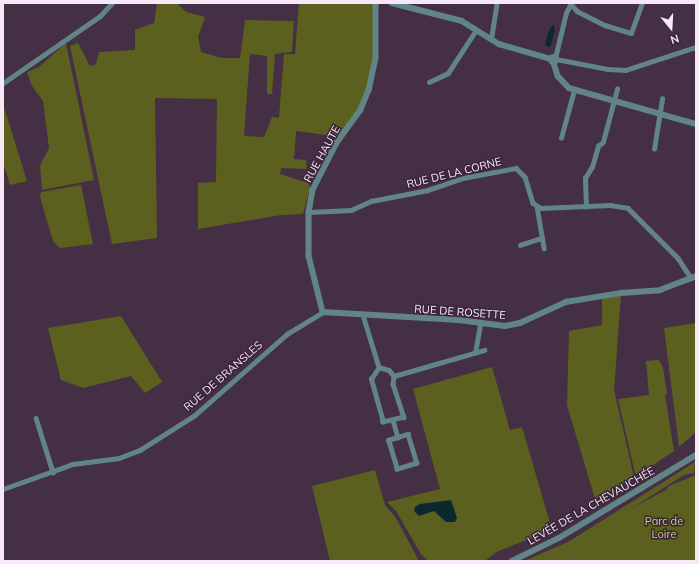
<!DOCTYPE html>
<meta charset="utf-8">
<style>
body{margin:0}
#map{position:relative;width:699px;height:564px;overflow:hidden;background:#452f45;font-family:Mulish,sans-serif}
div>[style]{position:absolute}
.green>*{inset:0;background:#5c601e}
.water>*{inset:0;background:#0b282f}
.minor>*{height:4.5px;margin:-2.25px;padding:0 2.25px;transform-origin:2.25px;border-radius:2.25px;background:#618586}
.tertiary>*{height:5.5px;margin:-2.75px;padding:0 2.75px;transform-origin:2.75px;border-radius:2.75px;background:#618586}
.tertiary>.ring{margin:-2.75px;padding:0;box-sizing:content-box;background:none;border:5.5px solid #618586;border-radius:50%}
span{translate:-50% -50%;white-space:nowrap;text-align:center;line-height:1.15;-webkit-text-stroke:3px #3a253a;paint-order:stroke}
.street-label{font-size:11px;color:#f6e8f6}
.park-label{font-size:11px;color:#cad171}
.frame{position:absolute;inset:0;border:4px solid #f6e8f6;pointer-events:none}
.north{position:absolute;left:651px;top:8px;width:40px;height:40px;-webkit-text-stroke:3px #3a253a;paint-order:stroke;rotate:162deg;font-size:11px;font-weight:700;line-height:16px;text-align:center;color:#f6e8f6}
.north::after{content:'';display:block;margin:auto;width:14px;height:18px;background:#f6e8f6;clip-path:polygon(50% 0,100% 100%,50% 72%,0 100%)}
</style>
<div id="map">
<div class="green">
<i style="clip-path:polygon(299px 3px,373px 3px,373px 56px,368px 85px,357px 110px,341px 137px,296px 131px,294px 159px,306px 160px,307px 169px,281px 168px,280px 174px,308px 183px,310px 188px,303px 214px,281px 215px,198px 229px,198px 183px,216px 182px,217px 99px,155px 98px,157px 238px,112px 244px,70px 46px,78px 43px,90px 66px,96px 64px,99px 52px,135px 50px,135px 30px,154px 23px,157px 4px,178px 4px,186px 12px,205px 17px,198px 37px,201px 52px,222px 58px,240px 58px,245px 20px,294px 21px,292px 52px,275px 54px,272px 94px,267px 94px,267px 56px,250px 54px,244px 136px,264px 137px,272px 117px,279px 118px,284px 54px,295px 54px)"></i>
<i style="clip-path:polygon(66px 43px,94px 180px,42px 190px,40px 166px,49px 148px,43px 101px,32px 86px,27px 72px,39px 67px)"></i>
<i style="clip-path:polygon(3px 104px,27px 181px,10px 185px,3px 162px)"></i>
<i style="clip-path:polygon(81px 185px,93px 244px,60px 248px,53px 241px,40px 197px,41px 192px)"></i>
<i style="clip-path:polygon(621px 295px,614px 390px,634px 477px,595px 499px,567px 405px,569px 331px,602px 325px,602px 299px)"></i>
<i style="clip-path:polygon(121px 316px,162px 382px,145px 393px,131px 376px,83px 388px,61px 380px,48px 328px)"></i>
<i style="clip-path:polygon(696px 323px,696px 432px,679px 447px,664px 328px)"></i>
<i style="clip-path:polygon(659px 360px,663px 368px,667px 394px,665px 395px,674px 451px,638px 475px,635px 473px,618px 399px,649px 395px,646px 361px)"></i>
<i style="clip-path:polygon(492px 367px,510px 430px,522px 427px,552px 530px,496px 552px,485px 561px,428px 561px,421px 554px,396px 511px,387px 502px,440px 489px,413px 389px)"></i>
<i style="clip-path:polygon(695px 462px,694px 473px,684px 475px,632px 508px,666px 490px,669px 486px,696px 475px,696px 561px,524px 561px,568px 542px)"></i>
<i style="clip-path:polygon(375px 470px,385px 505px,396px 518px,419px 561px,330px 561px,312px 486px)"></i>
</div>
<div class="water">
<i style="clip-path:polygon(553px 25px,555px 28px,551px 46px,548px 47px,545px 44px,549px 30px)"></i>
<i style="clip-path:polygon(451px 500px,457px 518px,455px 522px,446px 522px,434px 511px,419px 516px,414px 511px,415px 507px,420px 504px)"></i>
</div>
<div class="minor">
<i style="left:571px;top:4px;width:9px;rotate:49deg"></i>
<i style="left:577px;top:11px;width:31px;rotate:27deg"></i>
<i style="left:605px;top:25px;width:27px;rotate:17deg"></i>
<i style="left:631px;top:33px;width:32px;rotate:-70deg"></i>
<i style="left:491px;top:39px;width:36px;rotate:-81deg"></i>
<i style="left:555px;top:58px;width:46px;rotate:-76.3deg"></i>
<i style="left:566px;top:13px;width:11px;rotate:-63deg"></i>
<i style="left:556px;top:59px;width:53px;rotate:10.9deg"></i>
<i style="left:608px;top:69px;width:18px;rotate:3deg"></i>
<i style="left:626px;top:70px;width:74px;rotate:-18.2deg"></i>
<i style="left:429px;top:82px;width:21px;rotate:-25deg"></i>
<i style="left:448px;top:73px;width:51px;rotate:-56.9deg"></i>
<i style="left:3px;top:83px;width:118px;rotate:-34.6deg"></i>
<i style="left:100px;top:16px;width:18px;rotate:-47deg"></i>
<i style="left:561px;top:138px;width:50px;rotate:-74.8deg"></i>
<i style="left:654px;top:149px;width:51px;rotate:-80.9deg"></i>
<i style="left:537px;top:206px;width:43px;rotate:80.5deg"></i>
<i style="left:586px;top:207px;width:29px;rotate:-92deg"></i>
<i style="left:585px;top:178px;width:13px;rotate:-58deg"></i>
<i style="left:592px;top:167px;width:22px;rotate:-74deg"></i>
<i style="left:598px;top:146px;width:6px;rotate:-39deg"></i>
<i style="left:603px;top:142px;width:55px;rotate:-75.2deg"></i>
<i style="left:309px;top:212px;width:42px;rotate:-2.7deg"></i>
<i style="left:351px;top:210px;width:22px;rotate:-24deg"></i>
<i style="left:371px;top:201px;width:58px;rotate:-10.9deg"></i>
<i style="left:428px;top:190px;width:37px;rotate:-19deg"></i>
<i style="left:463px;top:178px;width:54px;rotate:-10.7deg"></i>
<i style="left:516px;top:168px;width:13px;rotate:45deg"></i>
<i style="left:525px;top:177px;width:27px;rotate:73deg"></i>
<i style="left:533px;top:203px;width:9px;rotate:32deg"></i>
<i style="left:541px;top:208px;width:69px;rotate:-2.5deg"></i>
<i style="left:610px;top:205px;width:18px;rotate:9deg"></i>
<i style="left:628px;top:208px;width:71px;rotate:45deg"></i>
<i style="left:678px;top:258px;width:24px;rotate:57deg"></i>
<i style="left:520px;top:245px;width:23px;rotate:-18deg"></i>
<i style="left:363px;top:315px;width:54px;rotate:72.9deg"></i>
<i style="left:475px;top:353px;width:29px;rotate:-80deg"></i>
<i style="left:379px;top:367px;width:10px;rotate:17deg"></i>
<i style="left:389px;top:370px;width:8px;rotate:50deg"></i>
<i style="left:394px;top:376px;width:8px;rotate:97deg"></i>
<i style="left:393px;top:384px;width:35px;rotate:72deg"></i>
<i style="left:404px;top:417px;width:22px;rotate:167deg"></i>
<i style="left:383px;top:422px;width:45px;rotate:-105.6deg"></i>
<i style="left:371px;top:379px;width:14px;rotate:-56deg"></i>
<i style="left:394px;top:376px;width:94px;rotate:-16.1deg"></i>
<i style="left:36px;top:418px;width:57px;rotate:72.5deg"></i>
<i style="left:393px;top:420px;width:18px;rotate:74deg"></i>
<i style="left:408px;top:434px;width:30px;rotate:73deg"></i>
<i style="left:417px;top:463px;width:21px;rotate:163deg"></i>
<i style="left:397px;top:469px;width:30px;rotate:-107deg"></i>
<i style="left:388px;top:440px;width:21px;rotate:-17deg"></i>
<i style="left:3px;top:489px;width:74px;rotate:-19.7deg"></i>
<i style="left:73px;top:464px;width:46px;rotate:-7.4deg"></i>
<i style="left:119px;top:458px;width:22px;rotate:-21deg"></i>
<i style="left:140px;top:450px;width:65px;rotate:-32.5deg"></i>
<i style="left:195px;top:415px;width:123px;rotate:-41.4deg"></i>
<i style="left:287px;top:334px;width:42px;rotate:-31.4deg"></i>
</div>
<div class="tertiary">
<i style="left:376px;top:3px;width:55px;rotate:90deg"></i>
<i style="left:376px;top:58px;width:33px;rotate:102deg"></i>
<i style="left:369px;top:90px;width:22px;rotate:112deg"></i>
<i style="left:361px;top:110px;width:41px;rotate:126deg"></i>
<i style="left:337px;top:143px;width:53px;rotate:117.1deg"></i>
<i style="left:313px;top:190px;width:22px;rotate:100deg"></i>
<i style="left:309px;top:212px;width:44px;rotate:90deg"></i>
<i style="left:309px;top:256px;width:58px;rotate:76deg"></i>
<i style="left:323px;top:312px;width:136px;rotate:3.4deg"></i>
<i style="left:459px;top:320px;width:46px;rotate:7.4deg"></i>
<i style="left:505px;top:326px;width:15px;rotate:-11deg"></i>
<i style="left:520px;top:323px;width:51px;rotate:-24.5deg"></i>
<i style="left:566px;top:302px;width:56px;rotate:-9.3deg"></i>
<i style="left:621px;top:293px;width:39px;rotate:-4deg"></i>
<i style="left:660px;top:290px;width:39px;rotate:-21deg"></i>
<i style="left:392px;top:3px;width:72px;rotate:14.4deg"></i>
<i style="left:462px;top:21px;width:44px;rotate:31.9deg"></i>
<i style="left:499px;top:44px;width:54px;rotate:16.1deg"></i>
<i class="ring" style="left:551px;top:57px;width:0.5px;height:0.5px"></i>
<i style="left:554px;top:63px;width:14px;rotate:73deg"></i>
<i style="left:558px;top:76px;width:16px;rotate:47deg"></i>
<i style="left:569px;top:88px;width:132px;rotate:15.8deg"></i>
<i style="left:512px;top:561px;width:52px;rotate:-26.1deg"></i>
<i style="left:559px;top:538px;width:160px;rotate:-31.2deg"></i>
</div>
<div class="street-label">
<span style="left:322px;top:154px;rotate:-61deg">RUE HAUTE</span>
<span style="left:454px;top:173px;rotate:-14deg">RUE DE LA CORNE</span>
<span style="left:460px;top:312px;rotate:4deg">RUE DE ROSETTE</span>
<span style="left:223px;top:376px;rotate:-41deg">RUE DE BRANSLES</span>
<span style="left:591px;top:506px;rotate:-30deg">LEVÉE DE LA CHEVAUCHÉE</span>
</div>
<div class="park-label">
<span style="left:664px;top:528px">Parc de<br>Loire</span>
</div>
<div class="frame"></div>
<div class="north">N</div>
</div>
